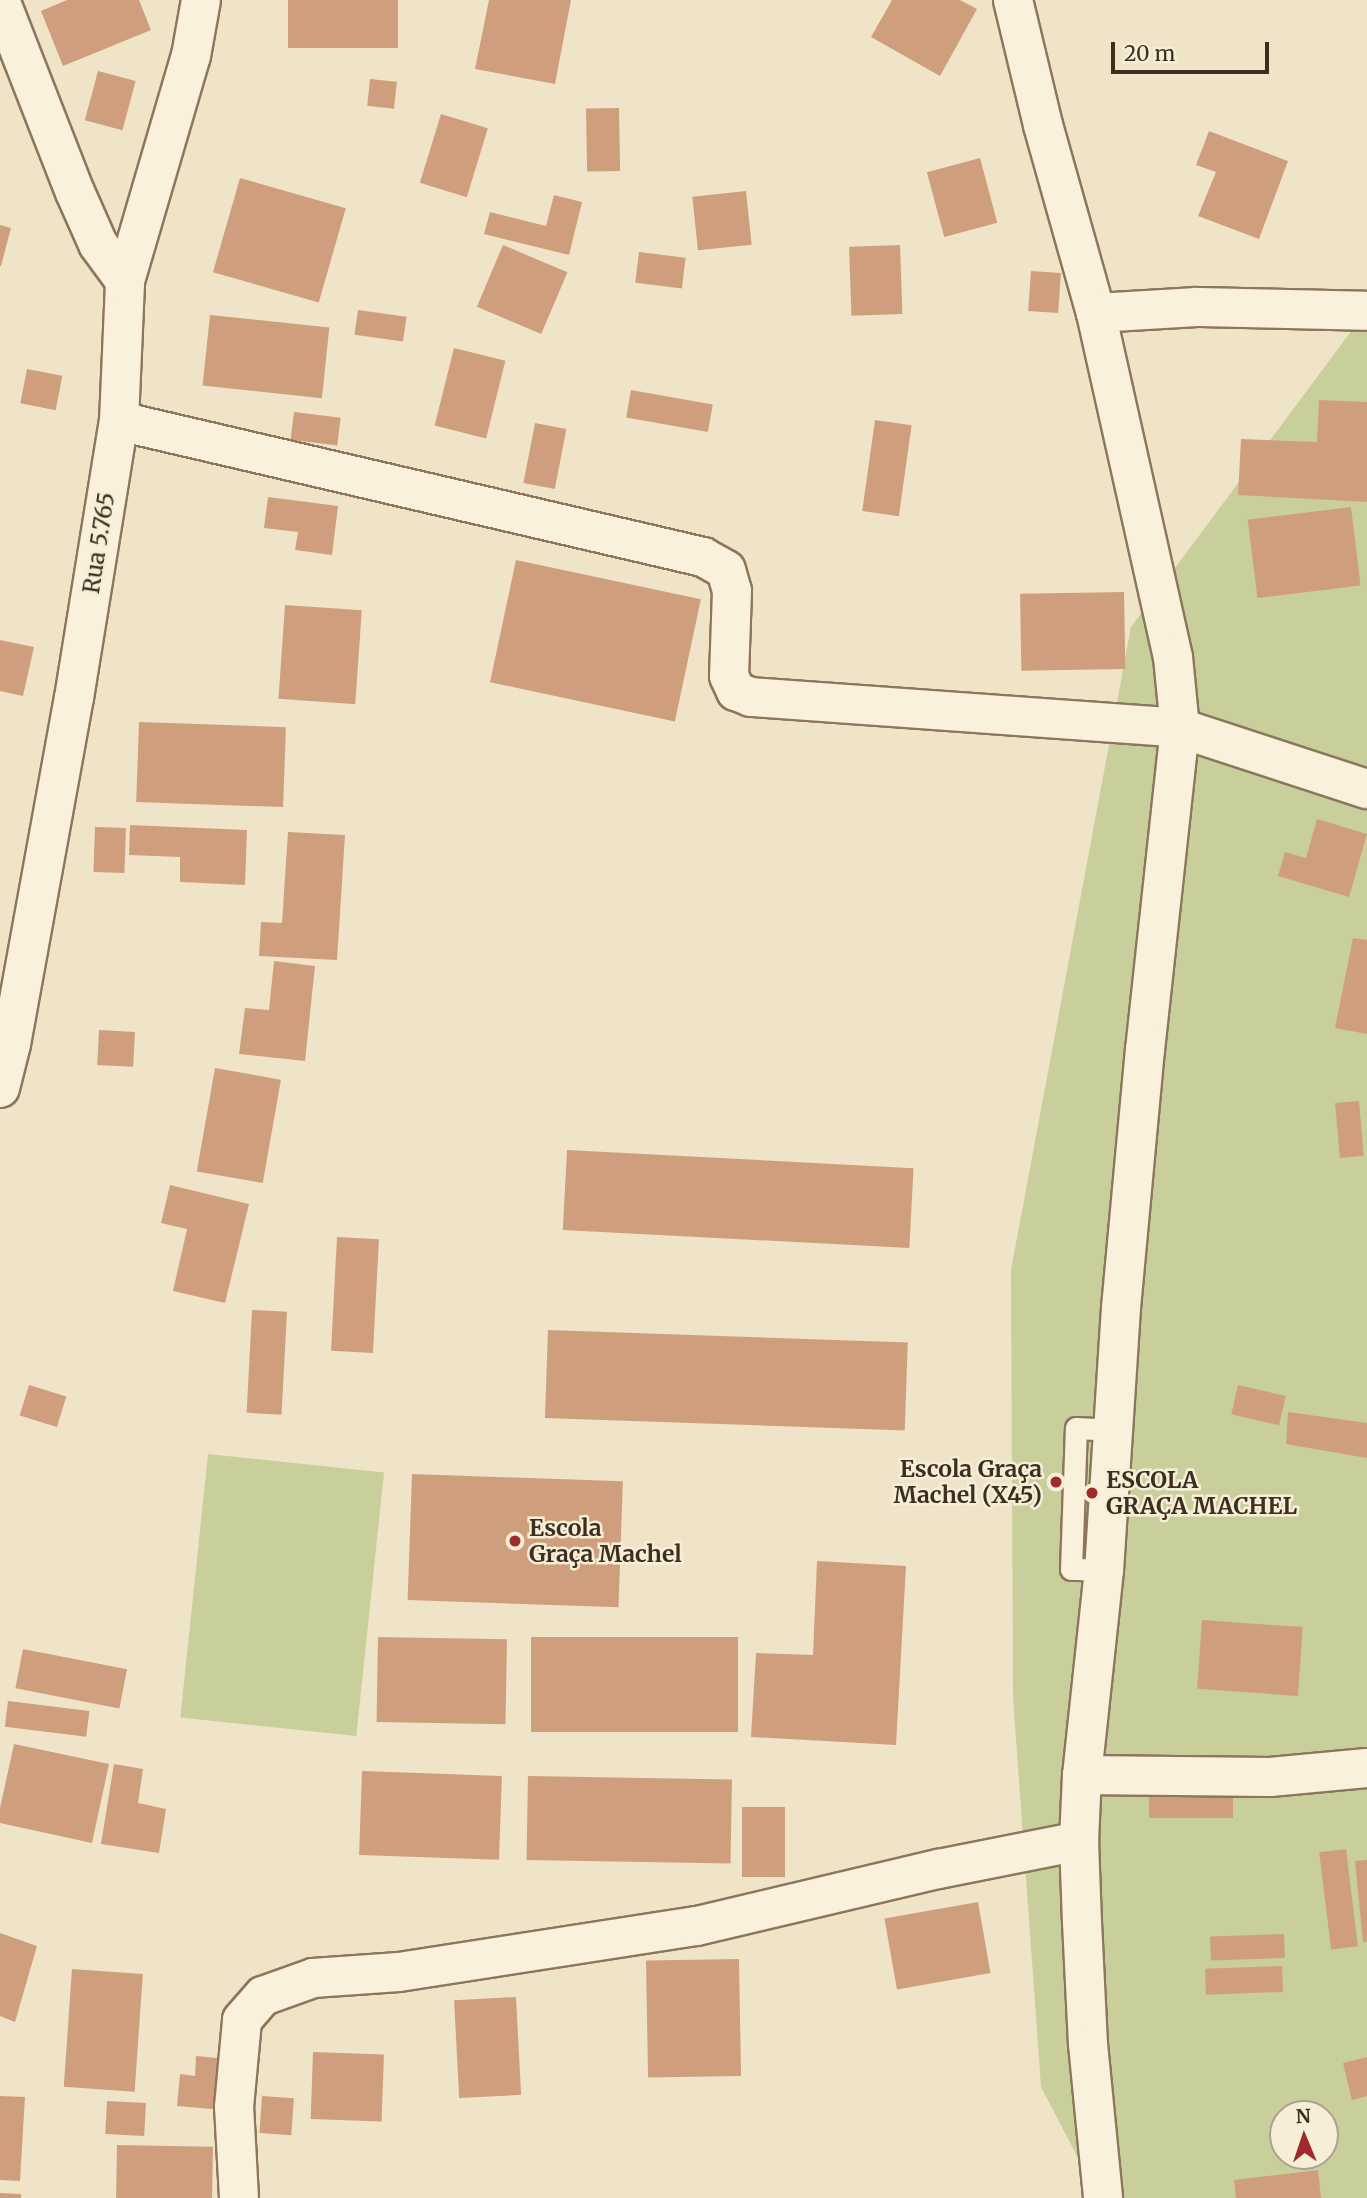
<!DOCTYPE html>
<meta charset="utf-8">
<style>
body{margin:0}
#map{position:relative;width:1367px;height:2198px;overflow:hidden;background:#f0e4c8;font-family:Merriweather,serif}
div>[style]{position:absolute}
.green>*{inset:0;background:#c9cf9b;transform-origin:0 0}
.building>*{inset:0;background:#cf9f7d;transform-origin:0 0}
.roads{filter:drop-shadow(2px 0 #8d765c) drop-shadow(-2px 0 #8d765c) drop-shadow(0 2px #8d765c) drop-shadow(0 -2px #8d765c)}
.service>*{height:21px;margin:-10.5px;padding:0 10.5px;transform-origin:10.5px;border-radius:10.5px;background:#faf1dc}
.minor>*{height:38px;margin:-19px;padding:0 19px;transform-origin:19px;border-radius:19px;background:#faf1dc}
.dots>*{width:19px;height:19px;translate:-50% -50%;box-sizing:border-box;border:4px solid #f7eed8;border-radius:50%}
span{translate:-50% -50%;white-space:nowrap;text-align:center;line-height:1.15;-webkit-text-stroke:5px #f7eed8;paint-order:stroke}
.street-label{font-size:23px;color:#3d2e20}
.poi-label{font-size:23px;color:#3d2e20;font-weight:700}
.right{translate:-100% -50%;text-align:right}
.left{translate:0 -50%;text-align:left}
.north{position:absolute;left:1269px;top:2100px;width:70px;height:70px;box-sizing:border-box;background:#f7eed8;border:2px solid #ada18e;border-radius:50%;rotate:358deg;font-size:19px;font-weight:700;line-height:28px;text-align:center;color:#3d2e20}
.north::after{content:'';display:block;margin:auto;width:24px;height:32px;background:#9e2a2b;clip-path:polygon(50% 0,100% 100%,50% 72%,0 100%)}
.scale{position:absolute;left:1111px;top:42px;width:158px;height:32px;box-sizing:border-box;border:4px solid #3d2e20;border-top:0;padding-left:9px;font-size:21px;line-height:24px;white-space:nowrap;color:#3d2e20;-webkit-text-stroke:5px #f7eed8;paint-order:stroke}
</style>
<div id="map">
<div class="green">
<i style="clip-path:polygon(evenodd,1367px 310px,1367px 2198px,1099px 2198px,1041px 2087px,1013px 1697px,1011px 1270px,1131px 627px,1367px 310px,1283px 2114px,1325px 2114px,1325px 2156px,1283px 2156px,1283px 2114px)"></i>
<i style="left:208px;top:1454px;width:177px;height:265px;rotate:6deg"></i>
</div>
<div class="building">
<i style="clip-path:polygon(67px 0,139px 0,151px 30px,63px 66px,41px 11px)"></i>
<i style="left:288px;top:0;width:110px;height:48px"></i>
<i style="clip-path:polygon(489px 0,571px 0,555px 84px,475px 69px)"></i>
<i style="clip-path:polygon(892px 0,960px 0,977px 9px,940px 76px,871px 37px)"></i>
<i style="left:98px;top:71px;width:39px;height:51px;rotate:15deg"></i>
<i style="left:370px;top:79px;width:27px;height:27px;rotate:6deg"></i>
<i style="left:619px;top:108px;width:63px;height:33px;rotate:89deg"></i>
<i style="left:441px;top:114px;width:49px;height:72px;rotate:17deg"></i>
<i style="clip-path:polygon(1209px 131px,1288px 161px,1259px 239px,1198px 216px,1216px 172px,1196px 165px)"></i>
<i style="left:980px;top:158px;width:67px;height:55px;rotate:75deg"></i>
<i style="left:240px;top:178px;width:110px;height:98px;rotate:16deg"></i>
<i style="left:746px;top:191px;width:54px;height:54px;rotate:84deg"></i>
<i style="clip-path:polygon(554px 195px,582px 202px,569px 255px,484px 234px,490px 212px,546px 226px)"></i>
<i style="clip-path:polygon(0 225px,11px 228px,1px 266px,0 266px)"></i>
<i style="left:503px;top:245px;width:70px;height:67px;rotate:23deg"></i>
<i style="left:900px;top:245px;width:69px;height:51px;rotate:88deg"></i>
<i style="left:639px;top:252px;width:47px;height:31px;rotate:7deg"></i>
<i style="left:1031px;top:271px;width:30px;height:40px;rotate:4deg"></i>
<i style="left:358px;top:310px;width:49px;height:25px;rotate:8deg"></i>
<i style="left:210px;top:315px;width:120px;height:71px;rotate:6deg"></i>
<i style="left:454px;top:348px;width:53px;height:80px;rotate:14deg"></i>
<i style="left:27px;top:369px;width:36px;height:35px;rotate:11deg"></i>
<i style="left:631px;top:390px;width:83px;height:28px;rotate:10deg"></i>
<i style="clip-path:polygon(1319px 400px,1367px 402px,1367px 502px,1238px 495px,1241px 439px,1317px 442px)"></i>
<i style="left:294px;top:412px;width:47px;height:28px;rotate:7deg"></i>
<i style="left:875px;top:420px;width:37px;height:92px;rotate:8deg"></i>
<i style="left:535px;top:423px;width:32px;height:61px;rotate:11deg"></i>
<i style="clip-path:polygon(268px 497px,338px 506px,332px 555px,295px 550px,298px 532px,264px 528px)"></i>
<i style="left:1351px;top:507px;width:79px;height:104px;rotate:83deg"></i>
<i style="left:516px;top:560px;width:189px;height:125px;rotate:12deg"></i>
<i style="left:1124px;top:592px;width:77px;height:104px;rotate:89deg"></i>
<i style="left:285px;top:605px;width:77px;height:94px;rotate:4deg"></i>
<i style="clip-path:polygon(0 640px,34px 647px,23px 696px,0 691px)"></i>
<i style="left:139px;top:722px;width:147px;height:80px;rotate:2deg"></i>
<i style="clip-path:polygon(1317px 819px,1367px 834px,1349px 897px,1278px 876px,1285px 852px,1306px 858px)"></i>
<i style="clip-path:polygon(130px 825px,247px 830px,245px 885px,180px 882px,180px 857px,129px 855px)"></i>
<i style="left:95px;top:827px;width:31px;height:45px;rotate:2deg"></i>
<i style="clip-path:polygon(288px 832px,345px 835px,337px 960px,259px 956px,261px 922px,282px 923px)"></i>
<i style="clip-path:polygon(1353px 938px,1367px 940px,1367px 1034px,1335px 1028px)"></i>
<i style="clip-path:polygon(274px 961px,315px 966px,305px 1061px,239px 1054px,245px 1008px,269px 1010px)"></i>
<i style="left:99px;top:1030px;width:36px;height:35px;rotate:3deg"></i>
<i style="left:215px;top:1068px;width:67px;height:105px;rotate:10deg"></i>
<i style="left:1359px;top:1101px;width:55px;height:24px;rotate:85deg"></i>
<i style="left:567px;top:1150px;width:347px;height:80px;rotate:3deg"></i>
<i style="clip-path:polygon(170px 1185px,249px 1204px,225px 1303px,173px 1291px,187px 1229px,161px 1223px)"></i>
<i style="left:337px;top:1237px;width:42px;height:114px;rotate:3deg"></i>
<i style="left:252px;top:1310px;width:35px;height:103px;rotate:3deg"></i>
<i style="left:548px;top:1330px;width:360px;height:88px;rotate:2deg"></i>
<i style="left:29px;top:1385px;width:39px;height:32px;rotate:17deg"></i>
<i style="left:1238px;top:1385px;width:49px;height:30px;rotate:13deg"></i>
<i style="clip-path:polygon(1288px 1412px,1367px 1423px,1367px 1458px,1286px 1444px)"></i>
<i style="left:412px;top:1474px;width:211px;height:126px;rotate:2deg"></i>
<i style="clip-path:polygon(817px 1561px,906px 1566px,896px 1745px,751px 1737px,756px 1653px,813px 1655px)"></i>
<i style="left:1202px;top:1620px;width:101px;height:69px;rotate:4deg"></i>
<i style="left:378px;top:1637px;width:129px;height:85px;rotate:1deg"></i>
<i style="left:531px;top:1637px;width:207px;height:95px"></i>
<i style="left:23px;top:1649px;width:106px;height:40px;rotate:11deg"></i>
<i style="left:8px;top:1701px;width:82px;height:26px;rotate:7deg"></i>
<i style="clip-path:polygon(14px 1744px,109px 1764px,92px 1843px,0 1823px,0 1808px)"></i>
<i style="clip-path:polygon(114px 1764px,143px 1769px,138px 1803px,166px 1809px,159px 1853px,101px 1844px)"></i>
<i style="left:362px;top:1771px;width:140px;height:84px;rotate:2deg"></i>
<i style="left:528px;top:1776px;width:204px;height:84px;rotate:1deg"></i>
<i style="left:1233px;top:1787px;width:31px;height:84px;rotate:90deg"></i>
<i style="left:785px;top:1807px;width:70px;height:43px;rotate:90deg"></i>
<i style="left:1346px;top:1849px;width:98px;height:27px;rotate:83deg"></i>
<i style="clip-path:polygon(1367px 1860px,1367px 1942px,1363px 1942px,1355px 1861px)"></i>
<i style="left:978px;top:1902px;width:72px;height:95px;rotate:80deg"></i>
<i style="clip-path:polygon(0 1933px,37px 1946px,15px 2022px,0 2016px)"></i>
<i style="left:1284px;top:1934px;width:24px;height:74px;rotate:88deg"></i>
<i style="left:739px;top:1959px;width:117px;height:93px;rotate:89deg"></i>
<i style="left:1282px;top:1966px;width:26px;height:77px;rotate:88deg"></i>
<i style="left:72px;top:1969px;width:71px;height:118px;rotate:4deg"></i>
<i style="left:516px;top:1997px;width:98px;height:62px;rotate:87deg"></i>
<i style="left:313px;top:2052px;width:71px;height:67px;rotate:2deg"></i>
<i style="clip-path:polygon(196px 2056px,226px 2059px,223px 2110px,177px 2106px,180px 2074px,195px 2076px)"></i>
<i style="clip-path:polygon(1367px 2057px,1367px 2096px,1352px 2100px,1343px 2063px)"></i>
<i style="clip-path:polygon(0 2096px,25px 2097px,20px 2181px,0 2180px)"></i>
<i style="left:262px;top:2096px;width:32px;height:37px;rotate:4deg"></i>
<i style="left:107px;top:2101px;width:39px;height:33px;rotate:3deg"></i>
<i style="left:117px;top:2145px;width:96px;height:53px;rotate:1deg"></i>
<i style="clip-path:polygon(1318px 2170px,1321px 2198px,1236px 2198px,1234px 2180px)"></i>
<i style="clip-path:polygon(0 2193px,21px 2194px,21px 2198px,0 2198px)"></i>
</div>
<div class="roads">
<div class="service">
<i style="left:1104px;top:1570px;width:33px;rotate:-178deg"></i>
<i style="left:1071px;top:1569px;width:141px;rotate:-88deg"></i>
<i style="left:1076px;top:1428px;width:38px;rotate:3deg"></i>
</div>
<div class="minor">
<i style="left:0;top:0;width:206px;rotate:68.7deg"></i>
<i style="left:75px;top:192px;width:57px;rotate:66.1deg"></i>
<i style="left:98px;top:244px;width:46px;rotate:53.9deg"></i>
<i style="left:1013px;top:0;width:129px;rotate:76.5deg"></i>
<i style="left:1043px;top:125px;width:195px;rotate:74.3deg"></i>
<i style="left:1096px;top:313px;width:353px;rotate:77.4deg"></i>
<i style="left:1173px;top:657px;width:71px;rotate:84.4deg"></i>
<i style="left:1180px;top:728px;width:323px;rotate:96.2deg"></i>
<i style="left:1145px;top:1049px;width:260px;rotate:95.3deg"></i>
<i style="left:1121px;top:1308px;width:263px;rotate:93.7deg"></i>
<i style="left:1104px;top:1570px;width:206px;rotate:96.1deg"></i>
<i style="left:1082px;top:1775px;width:66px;rotate:92.6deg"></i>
<i style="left:1079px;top:1841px;width:81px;rotate:87.9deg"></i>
<i style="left:1082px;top:1922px;width:122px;rotate:87.2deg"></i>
<i style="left:1088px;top:2044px;width:155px;rotate:84.4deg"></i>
<i style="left:1096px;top:313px;width:101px;rotate:-3.4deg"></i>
<i style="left:1197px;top:307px;width:170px;rotate:1.3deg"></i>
<i style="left:119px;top:421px;width:600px;rotate:13.11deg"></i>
<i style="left:703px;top:557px;width:26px;rotate:29deg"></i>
<i style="left:726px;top:570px;width:22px;rotate:74deg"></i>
<i style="left:732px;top:591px;width:85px;rotate:92deg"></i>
<i style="left:729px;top:676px;width:17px;rotate:65deg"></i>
<i style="left:736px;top:691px;width:16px;rotate:22deg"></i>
<i style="left:751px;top:697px;width:430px;rotate:4.1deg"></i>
<i style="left:1180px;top:728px;width:197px;rotate:18.1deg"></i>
<i style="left:0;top:1088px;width:45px;rotate:-76deg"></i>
<i style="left:11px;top:1044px;width:352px;rotate:-79.7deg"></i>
<i style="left:74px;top:698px;width:281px;rotate:-80.8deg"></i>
<i style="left:119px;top:421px;width:140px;rotate:-87.5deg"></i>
<i style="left:125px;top:281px;width:234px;rotate:-73.7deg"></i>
<i style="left:191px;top:56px;width:57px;rotate:-79.9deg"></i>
<i style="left:1082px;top:1775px;width:188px;rotate:0.6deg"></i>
<i style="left:1270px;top:1777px;width:97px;rotate:-5.3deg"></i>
<i style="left:239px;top:2198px;width:91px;rotate:-93.1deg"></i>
<i style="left:234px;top:2107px;width:87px;rotate:-84.7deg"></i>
<i style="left:242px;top:2020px;width:32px;rotate:-49deg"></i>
<i style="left:263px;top:1996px;width:53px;rotate:-19.8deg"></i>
<i style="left:313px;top:1978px;width:86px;rotate:-4deg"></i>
<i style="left:399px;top:1972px;width:302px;rotate:-8.8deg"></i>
<i style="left:697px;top:1926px;width:249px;rotate:-13.3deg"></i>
<i style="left:939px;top:1869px;width:143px;rotate:-11.3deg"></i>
</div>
</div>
<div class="dots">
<i style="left:1056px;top:1482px;background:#9e2a2b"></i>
<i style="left:1092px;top:1493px;background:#9e2a2b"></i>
<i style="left:515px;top:1541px;background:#9e2a2b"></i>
</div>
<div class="street-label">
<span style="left:99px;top:543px;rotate:-81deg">Rua 5.765</span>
</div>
<div class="poi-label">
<span class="right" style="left:1042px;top:1482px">Escola Graça<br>Machel (X45)</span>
<span class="left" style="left:1106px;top:1493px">ESCOLA<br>GRAÇA MACHEL</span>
<span class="left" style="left:529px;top:1541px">Escola<br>Graça Machel</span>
</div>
<div class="north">N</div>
<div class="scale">20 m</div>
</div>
